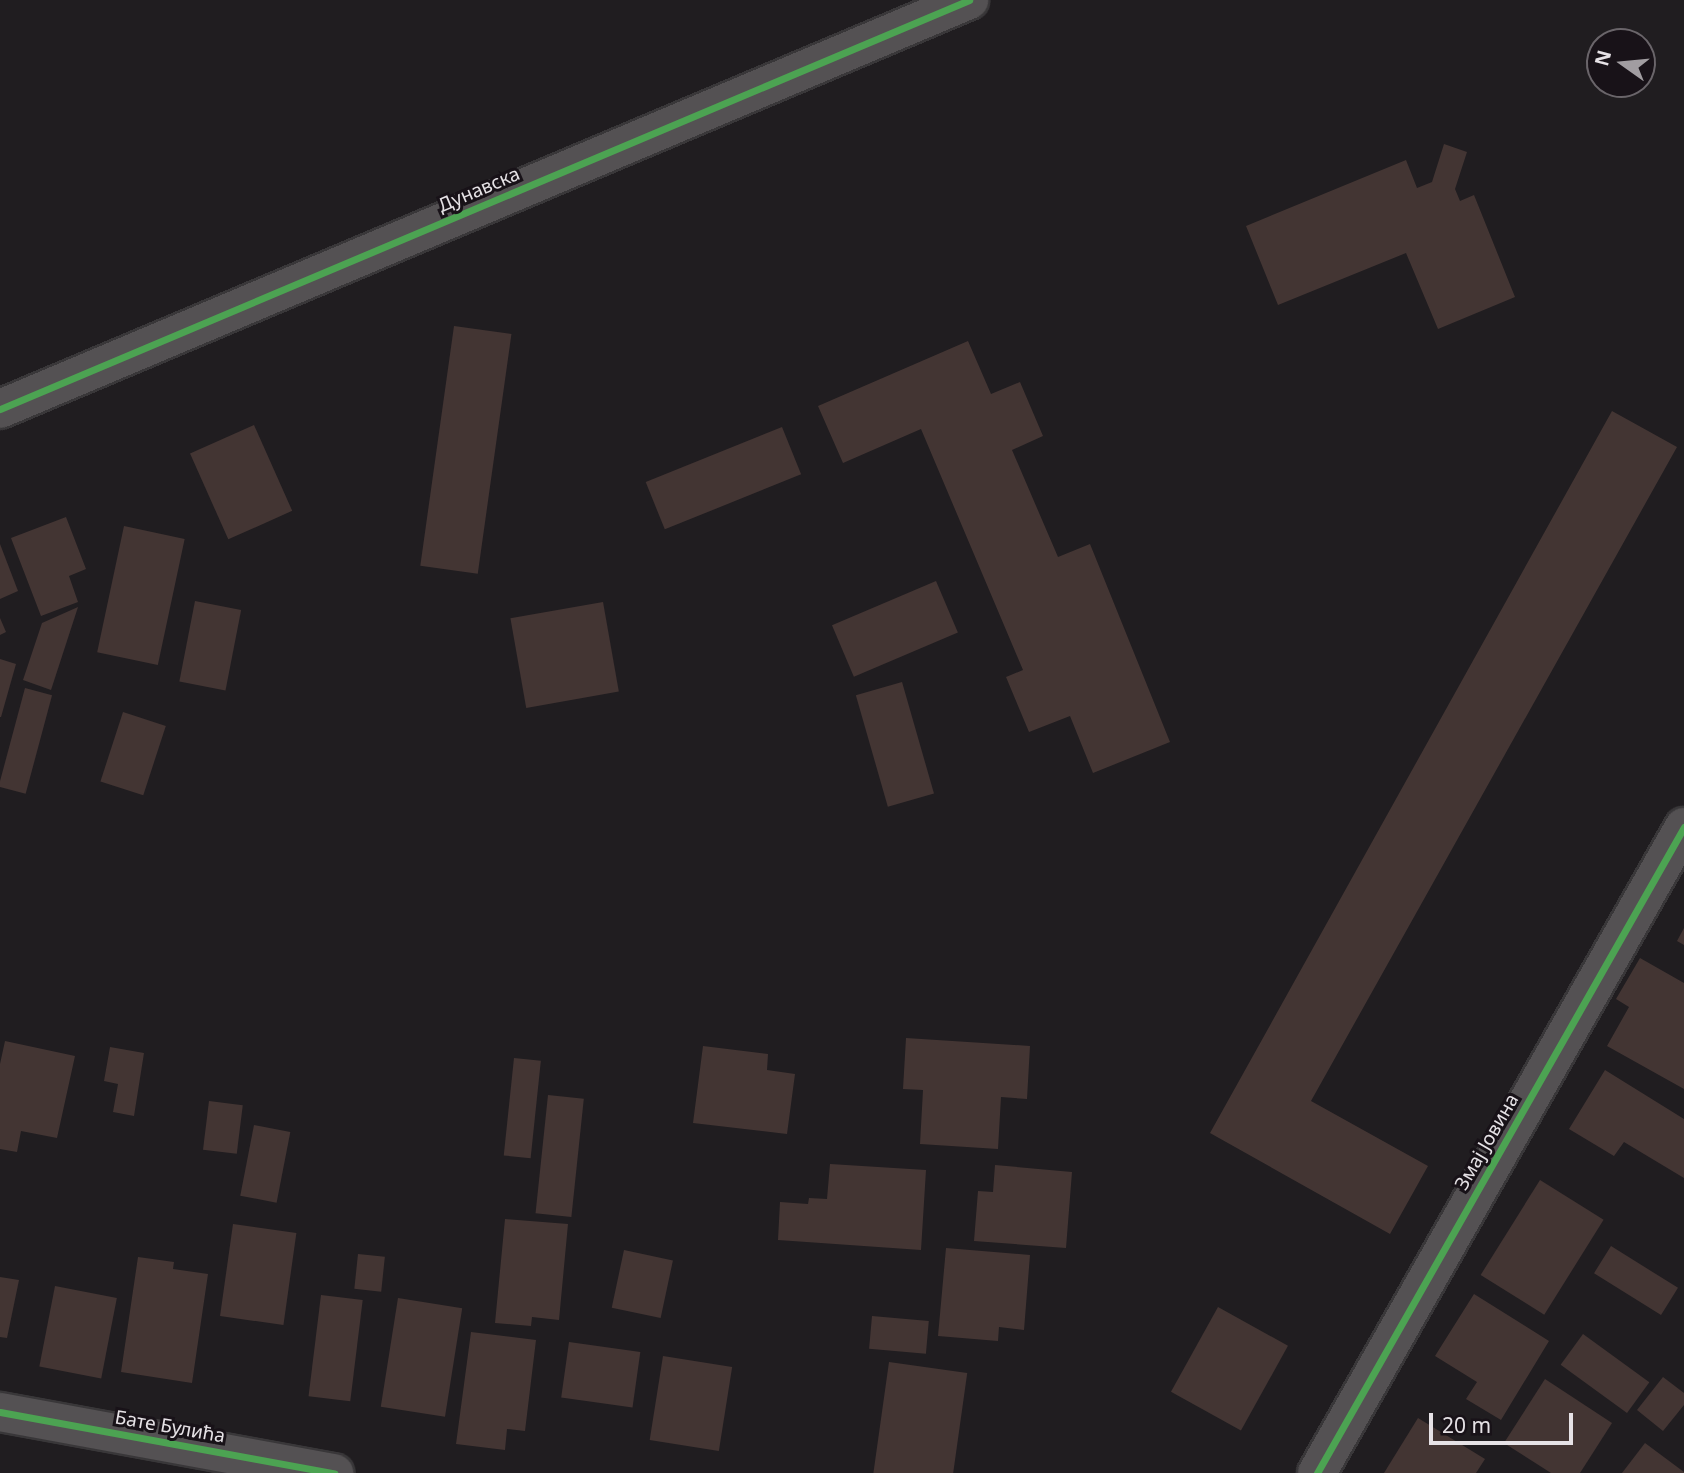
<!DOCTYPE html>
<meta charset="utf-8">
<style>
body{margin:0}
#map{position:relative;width:1684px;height:1473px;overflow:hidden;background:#201d20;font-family:"Noto Sans",sans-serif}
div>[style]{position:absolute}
.building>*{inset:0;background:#433533;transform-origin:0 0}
.roads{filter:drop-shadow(2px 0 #393739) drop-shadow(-2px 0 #393739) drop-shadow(0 2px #393739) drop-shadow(0 -2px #393739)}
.minor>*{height:38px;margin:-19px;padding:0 19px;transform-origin:19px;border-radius:19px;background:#545153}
.cycleway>*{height:7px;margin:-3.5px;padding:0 3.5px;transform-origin:3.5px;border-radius:3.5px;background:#4ca352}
span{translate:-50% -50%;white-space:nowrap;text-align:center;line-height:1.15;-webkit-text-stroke:6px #181218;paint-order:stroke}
.street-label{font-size:19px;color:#e6e2e6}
.north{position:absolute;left:1586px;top:28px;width:70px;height:70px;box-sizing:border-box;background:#181218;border:2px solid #6a656a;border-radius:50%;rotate:285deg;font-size:19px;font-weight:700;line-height:28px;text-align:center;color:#e6e2e6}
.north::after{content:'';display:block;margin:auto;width:24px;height:32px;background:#a19da1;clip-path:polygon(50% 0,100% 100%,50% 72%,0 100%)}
.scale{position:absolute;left:1429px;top:1413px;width:144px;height:32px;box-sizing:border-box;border:4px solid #e6e2e6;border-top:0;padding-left:9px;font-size:21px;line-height:24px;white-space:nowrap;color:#e6e2e6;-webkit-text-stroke:5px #181218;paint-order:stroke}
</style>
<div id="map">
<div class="building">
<i style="clip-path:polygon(1444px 144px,1467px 152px,1455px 189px,1460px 201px,1474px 195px,1515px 297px,1438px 329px,1406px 253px,1278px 305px,1246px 226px,1406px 160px,1417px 188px,1432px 182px)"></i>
<i style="left:454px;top:326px;width:58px;height:242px;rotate:8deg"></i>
<i style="clip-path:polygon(968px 341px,991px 394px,1020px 382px,1043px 436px,1012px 450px,1058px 557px,1090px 544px,1170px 742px,1093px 773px,1070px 716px,1029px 732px,1006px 677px,1023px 670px,921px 429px,843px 463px,818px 406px)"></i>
<i style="clip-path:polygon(1612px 411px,1677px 447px,1311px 1101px,1428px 1166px,1390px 1234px,1210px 1133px)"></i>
<i style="left:254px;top:425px;width:94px;height:70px;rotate:66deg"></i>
<i style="left:782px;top:427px;width:51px;height:147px;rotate:68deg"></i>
<i style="clip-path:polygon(66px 517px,86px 569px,69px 576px,78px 602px,41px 616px,11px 538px)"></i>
<i style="left:124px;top:526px;width:62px;height:129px;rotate:12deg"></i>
<i style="clip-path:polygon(0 544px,18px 591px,0 599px)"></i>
<i style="left:936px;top:581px;width:56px;height:113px;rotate:67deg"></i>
<i style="left:195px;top:601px;width:47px;height:82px;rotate:11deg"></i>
<i style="left:603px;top:602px;width:91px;height:94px;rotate:80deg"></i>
<i style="clip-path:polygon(78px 607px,51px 690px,23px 680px,42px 623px)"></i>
<i style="clip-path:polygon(0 618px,6px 632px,0 635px)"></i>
<i style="clip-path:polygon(0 659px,16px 664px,1px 717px,0 717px)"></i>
<i style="left:902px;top:682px;width:116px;height:48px;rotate:74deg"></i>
<i style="left:25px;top:688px;width:28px;height:102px;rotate:15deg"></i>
<i style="left:123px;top:712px;width:45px;height:73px;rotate:18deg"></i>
<i style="clip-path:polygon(1684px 928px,1684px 945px,1677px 941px)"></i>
<i style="clip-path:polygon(1640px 958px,1684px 983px,1684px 1089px,1607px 1046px,1629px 1007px,1616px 999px)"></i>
<i style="clip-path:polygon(906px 1038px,1030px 1046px,1027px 1099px,1001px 1097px,998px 1149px,920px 1144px,923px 1090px,903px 1089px)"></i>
<i style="clip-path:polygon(5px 1041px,75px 1056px,57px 1138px,21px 1131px,17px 1152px,0 1149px,0 1064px)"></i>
<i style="clip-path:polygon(703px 1046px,768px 1054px,767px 1070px,795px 1074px,787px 1134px,693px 1123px)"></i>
<i style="clip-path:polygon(110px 1047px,144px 1053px,134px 1116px,113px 1112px,118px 1084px,104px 1081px)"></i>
<i style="left:514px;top:1058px;width:27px;height:98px;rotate:6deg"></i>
<i style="clip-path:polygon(1605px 1070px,1684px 1119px,1684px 1178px,1624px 1142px,1614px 1156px,1569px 1129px)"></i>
<i style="left:548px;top:1095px;width:36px;height:119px;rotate:6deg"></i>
<i style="left:209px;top:1101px;width:34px;height:49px;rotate:7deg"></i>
<i style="left:254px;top:1125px;width:37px;height:72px;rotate:11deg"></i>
<i style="clip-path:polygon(830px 1164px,926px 1170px,921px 1250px,778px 1240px,780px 1202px,808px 1204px,809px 1198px,827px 1199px)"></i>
<i style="clip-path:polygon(995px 1165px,1072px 1172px,1066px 1248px,974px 1241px,978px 1191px,993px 1192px)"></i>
<i style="left:1540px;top:1180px;width:75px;height:112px;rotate:32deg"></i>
<i style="clip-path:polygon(505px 1219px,568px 1224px,559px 1320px,532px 1317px,531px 1326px,495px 1323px)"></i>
<i style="left:233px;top:1224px;width:64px;height:93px;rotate:8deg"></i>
<i style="left:1611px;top:1246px;width:79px;height:32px;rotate:32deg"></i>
<i style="clip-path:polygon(946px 1248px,1030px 1255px,1024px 1330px,999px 1327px,998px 1341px,938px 1336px)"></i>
<i style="left:624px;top:1250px;width:50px;height:59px;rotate:12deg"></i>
<i style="left:358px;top:1254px;width:27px;height:35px;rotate:6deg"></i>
<i style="clip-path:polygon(138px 1257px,174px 1262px,173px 1269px,208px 1274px,192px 1383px,121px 1372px)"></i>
<i style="clip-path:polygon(0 1277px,19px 1280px,7px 1338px,0 1337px)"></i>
<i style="left:55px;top:1286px;width:63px;height:82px;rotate:11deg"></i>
<i style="clip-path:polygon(1474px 1294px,1549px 1341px,1501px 1420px,1466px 1399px,1477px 1382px,1435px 1356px)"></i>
<i style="left:321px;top:1295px;width:42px;height:102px;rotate:7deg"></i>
<i style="left:398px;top:1298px;width:65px;height:110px;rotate:9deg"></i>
<i style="left:1218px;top:1307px;width:80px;height:97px;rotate:29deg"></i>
<i style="left:872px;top:1316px;width:57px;height:33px;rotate:5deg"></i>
<i style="clip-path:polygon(471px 1332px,536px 1340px,525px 1431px,507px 1429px,505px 1450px,456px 1444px)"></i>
<i style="left:1583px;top:1334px;width:82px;height:38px;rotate:36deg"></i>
<i style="left:569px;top:1342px;width:72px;height:56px;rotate:8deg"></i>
<i style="left:663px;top:1356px;width:70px;height:85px;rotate:9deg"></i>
<i style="left:889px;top:1362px;width:79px;height:112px;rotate:8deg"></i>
<i style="clip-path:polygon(1663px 1377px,1684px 1393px,1684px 1405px,1663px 1431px,1637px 1410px)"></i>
<i style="clip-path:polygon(1545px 1379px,1612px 1423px,1580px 1473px,1551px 1473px,1504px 1443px)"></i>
<i style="clip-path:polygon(1418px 1418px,1485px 1459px,1476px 1473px,1384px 1473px)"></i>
<i style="clip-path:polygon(1645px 1443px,1684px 1472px,1684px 1473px,1622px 1473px)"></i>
</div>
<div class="roads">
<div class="minor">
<i style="left:0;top:409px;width:1052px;rotate:-22.88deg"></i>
<i style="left:0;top:1412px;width:340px;rotate:10.4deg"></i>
<i style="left:1317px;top:1473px;width:743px;rotate:-60.4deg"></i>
</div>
</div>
<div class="cycleway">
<i style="left:0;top:409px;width:1052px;rotate:-22.88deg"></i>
<i style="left:0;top:1412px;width:340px;rotate:10.4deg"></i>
<i style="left:1317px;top:1473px;width:743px;rotate:-60.4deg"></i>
</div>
<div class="street-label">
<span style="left:479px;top:190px;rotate:-23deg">Дунавска</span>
<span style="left:1487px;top:1142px;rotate:-60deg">Змај Јовина</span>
<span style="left:170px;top:1427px;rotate:10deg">Бате Булића</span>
</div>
<div class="north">N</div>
<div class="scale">20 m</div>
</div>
